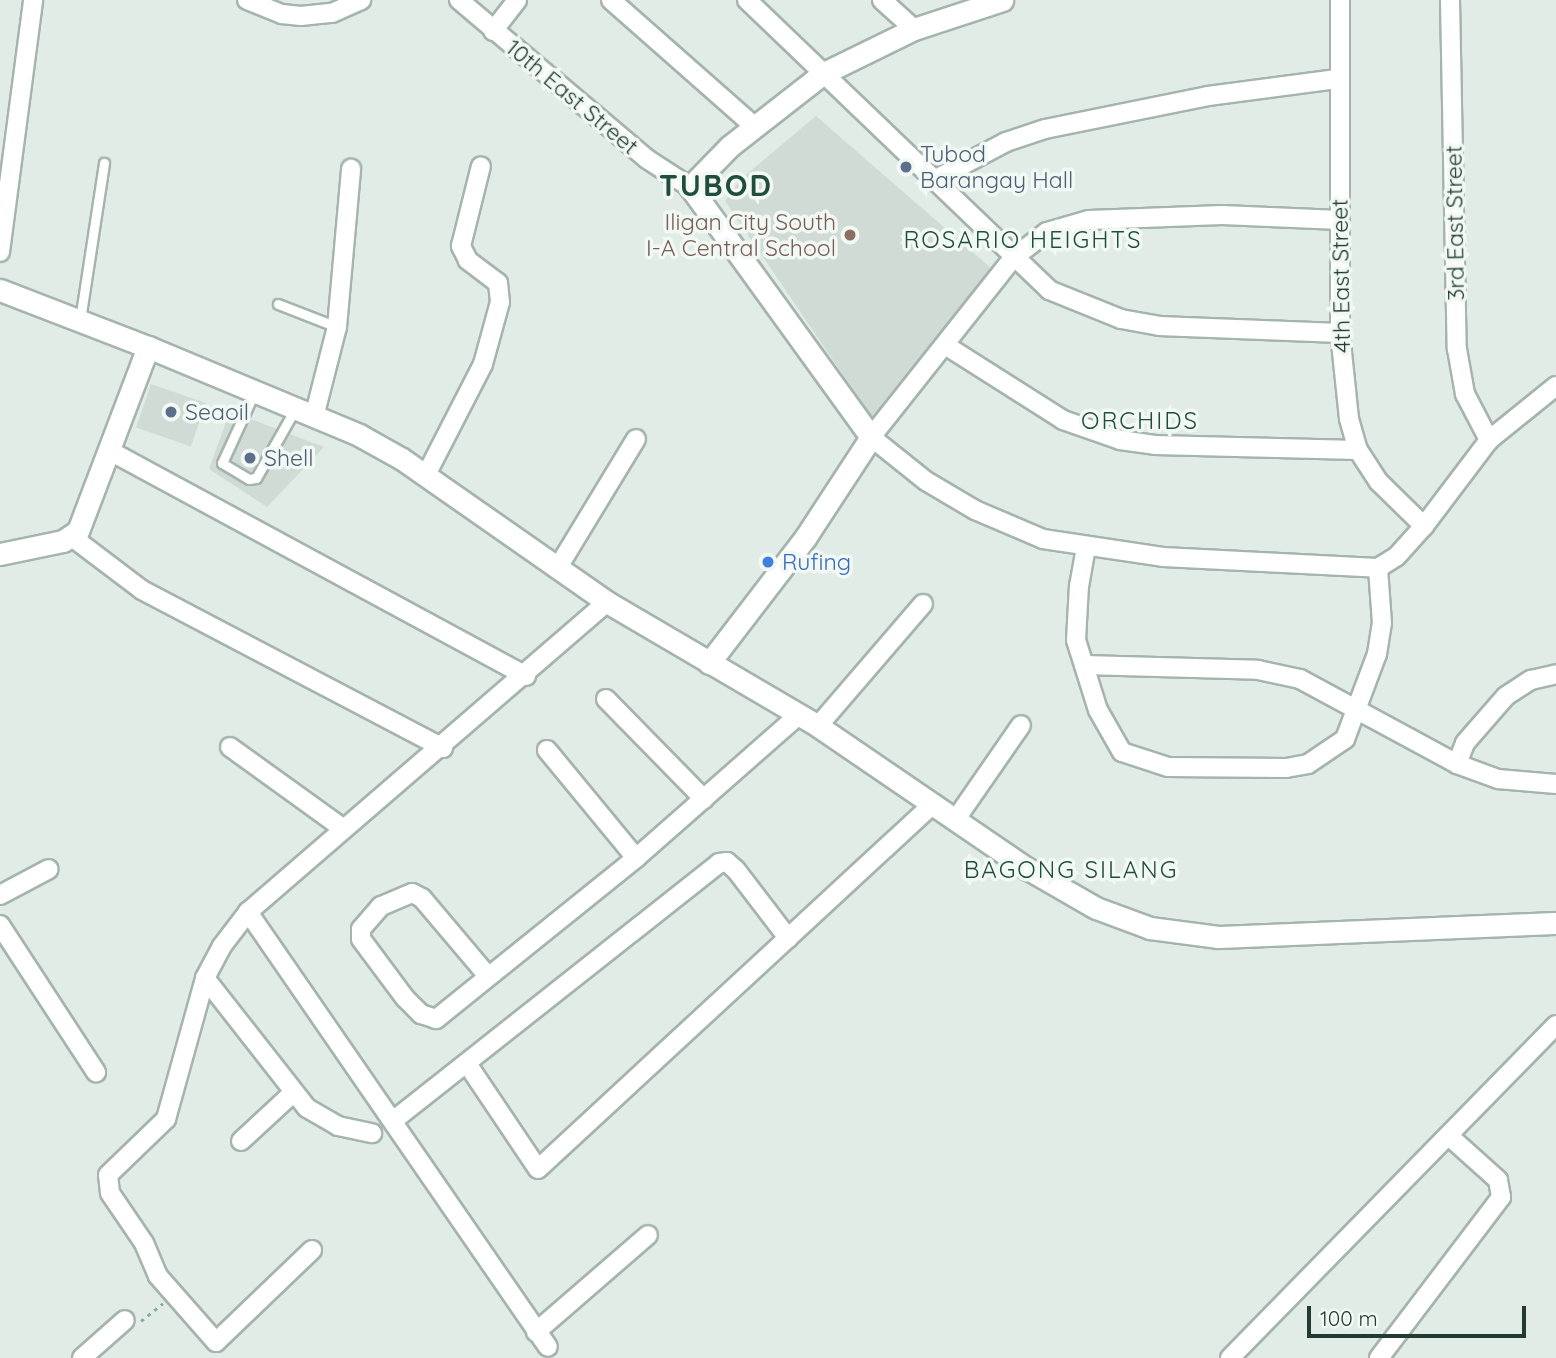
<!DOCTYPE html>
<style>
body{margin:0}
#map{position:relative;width:1556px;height:1358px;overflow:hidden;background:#e2ece6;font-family:Quicksand,sans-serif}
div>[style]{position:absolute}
.built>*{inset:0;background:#d0dbd5;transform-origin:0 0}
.path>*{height:2.5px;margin-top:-1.25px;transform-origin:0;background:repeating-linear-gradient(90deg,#83ae9d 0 3.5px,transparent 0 8.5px)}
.roads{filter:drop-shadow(2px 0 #a5b4ad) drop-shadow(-2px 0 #a5b4ad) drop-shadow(0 2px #a5b4ad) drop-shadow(0 -2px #a5b4ad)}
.service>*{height:9px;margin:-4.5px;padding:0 4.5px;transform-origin:4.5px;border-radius:4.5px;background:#fff}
.minor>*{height:18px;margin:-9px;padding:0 9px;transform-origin:9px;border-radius:9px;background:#fff}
.tertiary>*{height:21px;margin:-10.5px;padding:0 10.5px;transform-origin:10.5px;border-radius:10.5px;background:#fff}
.secondary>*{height:21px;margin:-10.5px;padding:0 10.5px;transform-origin:10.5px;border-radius:10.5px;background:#fff}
.dots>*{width:19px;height:19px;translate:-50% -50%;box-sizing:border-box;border:4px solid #f2f8f4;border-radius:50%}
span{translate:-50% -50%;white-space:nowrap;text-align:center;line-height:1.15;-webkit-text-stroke:7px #f2f8f4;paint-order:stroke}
.street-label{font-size:23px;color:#223c33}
.service-label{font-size:23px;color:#4e5e75}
.left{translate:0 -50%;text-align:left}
.education-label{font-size:23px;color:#785e54}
.right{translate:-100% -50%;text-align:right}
.shop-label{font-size:23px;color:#366cbe}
.neighbourhood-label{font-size:24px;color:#1f4d3e;letter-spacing:2px}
.district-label{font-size:30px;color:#1f4d3e;font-weight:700;letter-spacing:2px}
.scale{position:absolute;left:1307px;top:1306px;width:219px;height:32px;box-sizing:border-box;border:4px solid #223c33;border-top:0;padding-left:9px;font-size:21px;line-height:24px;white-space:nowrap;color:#223c33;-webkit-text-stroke:5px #f2f8f4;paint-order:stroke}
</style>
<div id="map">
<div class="built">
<i style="clip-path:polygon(816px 116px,992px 269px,873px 419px,725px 201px,741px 179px)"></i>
<i style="left:151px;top:384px;width:58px;height:46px;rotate:19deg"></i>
<i style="clip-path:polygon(230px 411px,324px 447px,267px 507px,209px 469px)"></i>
</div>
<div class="path">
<i style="left:141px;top:1321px;width:28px;rotate:-39deg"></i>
</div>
<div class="roads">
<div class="service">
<i style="left:278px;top:304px;width:63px;rotate:21.3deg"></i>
<i style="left:80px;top:320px;width:159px;rotate:-81.3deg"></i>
<i style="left:254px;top:393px;width:77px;rotate:114.6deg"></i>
<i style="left:222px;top:463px;width:31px;rotate:31deg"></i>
<i style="left:249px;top:479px;width:7px;rotate:-8deg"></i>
<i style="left:256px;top:478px;width:79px;rotate:-60.5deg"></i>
</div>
<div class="minor">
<i style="left:247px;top:0;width:38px;rotate:22deg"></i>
<i style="left:282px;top:14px;width:19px;rotate:6deg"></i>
<i style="left:301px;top:16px;width:31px;rotate:-6deg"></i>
<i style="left:332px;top:13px;width:32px;rotate:-24deg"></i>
<i style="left:459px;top:0;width:246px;rotate:40.2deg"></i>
<i style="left:647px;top:159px;width:51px;rotate:33.1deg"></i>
<i style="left:611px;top:0;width:191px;rotate:41.4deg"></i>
<i style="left:747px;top:0;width:419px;rotate:43.8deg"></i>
<i style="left:1049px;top:290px;width:78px;rotate:21.9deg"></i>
<i style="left:1121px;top:319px;width:39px;rotate:10deg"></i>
<i style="left:1159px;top:326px;width:181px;rotate:2.2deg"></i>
<i style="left:882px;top:0;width:43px;rotate:42.2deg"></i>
<i style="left:1340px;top:0;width:333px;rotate:90deg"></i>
<i style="left:1340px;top:333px;width:86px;rotate:84deg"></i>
<i style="left:1349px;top:419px;width:32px;rotate:74deg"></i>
<i style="left:1358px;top:450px;width:38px;rotate:57deg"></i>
<i style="left:1379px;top:482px;width:63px;rotate:44.4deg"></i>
<i style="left:1450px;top:0;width:349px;rotate:88.9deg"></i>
<i style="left:1457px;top:349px;width:46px;rotate:79.9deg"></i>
<i style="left:1465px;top:394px;width:52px;rotate:62.4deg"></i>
<i style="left:493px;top:31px;width:39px;rotate:-52deg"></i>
<i style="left:938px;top:178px;width:77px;rotate:-27.9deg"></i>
<i style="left:1006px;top:142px;width:41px;rotate:-18.4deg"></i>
<i style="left:1045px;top:129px;width:166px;rotate:-11.4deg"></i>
<i style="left:1208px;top:96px;width:130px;rotate:-7.5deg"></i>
<i style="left:1340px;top:220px;width:118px;rotate:-177.6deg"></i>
<i style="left:1222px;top:215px;width:133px;rotate:177.8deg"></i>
<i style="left:1089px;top:220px;width:44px;rotate:164.1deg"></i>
<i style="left:1047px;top:232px;width:43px;rotate:142.6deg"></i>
<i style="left:1013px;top:258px;width:228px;rotate:128.4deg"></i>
<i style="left:871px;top:437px;width:70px;rotate:38.7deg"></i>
<i style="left:926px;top:481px;width:57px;rotate:30.6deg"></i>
<i style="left:975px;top:510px;width:74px;rotate:23.1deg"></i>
<i style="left:1043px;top:539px;width:121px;rotate:8.5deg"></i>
<i style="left:1163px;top:557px;width:215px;rotate:2.9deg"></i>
<i style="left:1378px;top:568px;width:22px;rotate:-32deg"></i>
<i style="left:1397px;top:556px;width:40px;rotate:-48deg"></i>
<i style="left:1424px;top:526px;width:108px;rotate:-52.9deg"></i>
<i style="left:1489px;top:440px;width:86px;rotate:-38.9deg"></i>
<i style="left:0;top:252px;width:254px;rotate:-82.5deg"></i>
<i style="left:945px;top:345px;width:140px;rotate:32.4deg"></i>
<i style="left:1063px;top:420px;width:60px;rotate:19.3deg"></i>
<i style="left:1120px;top:440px;width:35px;rotate:8deg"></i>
<i style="left:1155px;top:445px;width:203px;rotate:1.4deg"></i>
<i style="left:314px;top:417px;width:93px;rotate:-75.7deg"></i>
<i style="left:337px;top:327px;width:159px;rotate:-84.9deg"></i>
<i style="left:110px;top:451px;width:473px;rotate:28.4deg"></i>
<i style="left:426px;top:475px;width:125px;rotate:-62.8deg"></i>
<i style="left:483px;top:364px;width:64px;rotate:-74.7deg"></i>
<i style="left:500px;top:302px;width:19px;rotate:-96deg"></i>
<i style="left:498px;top:283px;width:38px;rotate:-143deg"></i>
<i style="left:468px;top:260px;width:16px;rotate:-117deg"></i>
<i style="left:461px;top:246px;width:82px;rotate:-76deg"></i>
<i style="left:72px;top:537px;width:88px;rotate:37.1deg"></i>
<i style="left:142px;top:590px;width:340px;rotate:27.7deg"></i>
<i style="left:1086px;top:547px;width:39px;rotate:100deg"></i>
<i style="left:1079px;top:585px;width:55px;rotate:93.1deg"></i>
<i style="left:1076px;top:640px;width:73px;rotate:72.6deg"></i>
<i style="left:1098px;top:710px;width:48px;rotate:60.3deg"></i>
<i style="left:1122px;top:752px;width:48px;rotate:18.1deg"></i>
<i style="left:1168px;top:767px;width:118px;rotate:0.5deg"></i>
<i style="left:1286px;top:768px;width:22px;rotate:-10deg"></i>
<i style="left:1308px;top:764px;width:45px;rotate:-34deg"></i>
<i style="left:1345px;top:739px;width:91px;rotate:-69.4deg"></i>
<i style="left:1377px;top:654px;width:31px;rotate:-81deg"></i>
<i style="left:1382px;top:623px;width:55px;rotate:-94.2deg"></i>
<i style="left:557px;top:569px;width:152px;rotate:-58.7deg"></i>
<i style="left:1084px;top:665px;width:174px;rotate:1.6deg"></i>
<i style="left:1258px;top:670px;width:43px;rotate:12.1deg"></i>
<i style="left:1300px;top:679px;width:179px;rotate:28.4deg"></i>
<i style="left:1457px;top:764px;width:44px;rotate:20.1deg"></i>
<i style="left:1498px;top:779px;width:58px;rotate:4.9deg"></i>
<i style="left:606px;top:699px;width:140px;rotate:45.6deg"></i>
<i style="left:818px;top:726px;width:161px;rotate:-49.3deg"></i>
<i style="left:230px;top:747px;width:137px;rotate:35.8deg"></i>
<i style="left:547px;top:750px;width:140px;rotate:50.5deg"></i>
<i style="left:1457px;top:764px;width:22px;rotate:-69deg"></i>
<i style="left:1465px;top:743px;width:62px;rotate:-48.9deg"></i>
<i style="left:1506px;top:696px;width:30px;rotate:-33deg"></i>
<i style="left:1531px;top:680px;width:26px;rotate:-13deg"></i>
<i style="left:956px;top:819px;width:114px;rotate:-55.3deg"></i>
<i style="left:0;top:895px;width:55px;rotate:-28deg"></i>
<i style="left:248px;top:912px;width:528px;rotate:55.41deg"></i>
<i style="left:0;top:925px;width:176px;rotate:56.9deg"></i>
<i style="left:487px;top:975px;width:101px;rotate:-130.2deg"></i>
<i style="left:422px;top:898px;width:11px;rotate:-153deg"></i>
<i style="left:412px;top:893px;width:34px;rotate:157deg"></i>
<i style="left:381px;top:906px;width:30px;rotate:131deg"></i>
<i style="left:361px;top:929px;width:10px;rotate:90deg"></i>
<i style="left:361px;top:939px;width:74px;rotate:53.3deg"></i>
<i style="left:405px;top:998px;width:23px;rotate:45deg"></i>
<i style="left:421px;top:1014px;width:16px;rotate:18deg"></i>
<i style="left:436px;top:1019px;width:257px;rotate:-38.8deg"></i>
<i style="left:636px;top:858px;width:217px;rotate:-41.3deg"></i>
<i style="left:205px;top:978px;width:165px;rotate:51.9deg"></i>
<i style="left:307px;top:1108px;width:36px;rotate:30deg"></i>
<i style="left:338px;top:1126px;width:35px;rotate:12deg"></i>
<i style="left:468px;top:1065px;width:125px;rotate:56.1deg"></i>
<i style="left:538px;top:1169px;width:538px;rotate:-42.74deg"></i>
<i style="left:394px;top:1120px;width:414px;rotate:-38.3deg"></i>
<i style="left:719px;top:863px;width:8px;rotate:-7deg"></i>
<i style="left:727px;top:862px;width:12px;rotate:42deg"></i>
<i style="left:736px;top:870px;width:86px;rotate:52.6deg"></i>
<i style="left:241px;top:1141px;width:72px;rotate:-42.8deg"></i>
<i style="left:312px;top:1250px;width:133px;rotate:136.2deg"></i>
<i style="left:216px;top:1342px;width:88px;rotate:-131.3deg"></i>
<i style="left:158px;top:1276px;width:36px;rotate:-113deg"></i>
<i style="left:144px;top:1243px;width:60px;rotate:-124.2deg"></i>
<i style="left:110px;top:1193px;width:18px;rotate:-96deg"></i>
<i style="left:108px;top:1175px;width:81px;rotate:-44deg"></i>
<i style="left:166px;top:1119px;width:146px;rotate:-74.5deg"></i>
<i style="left:205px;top:978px;width:36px;rotate:-62deg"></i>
<i style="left:222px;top:946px;width:43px;rotate:-52.6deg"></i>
<i style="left:248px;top:912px;width:474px;rotate:-40.8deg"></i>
<i style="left:536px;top:1332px;width:148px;rotate:-40.9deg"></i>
<i style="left:82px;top:1358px;width:57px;rotate:-41.5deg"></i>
<i style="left:1230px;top:1358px;width:466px;rotate:-45.6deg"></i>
<i style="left:1379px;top:1358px;width:202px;rotate:-52.8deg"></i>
<i style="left:1501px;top:1197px;width:17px;rotate:-100deg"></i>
<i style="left:1498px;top:1180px;width:64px;rotate:-138.1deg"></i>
</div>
<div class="tertiary">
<i style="left:0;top:554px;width:64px;rotate:-11.7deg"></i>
<i style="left:63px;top:541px;width:18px;rotate:-34deg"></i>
<i style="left:78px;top:531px;width:197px;rotate:-69.2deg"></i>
<i style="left:709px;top:663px;width:158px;rotate:-52.5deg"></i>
<i style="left:805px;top:538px;width:121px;rotate:-56.8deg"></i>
<i style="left:871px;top:437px;width:309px;rotate:-125.9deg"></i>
<i style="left:690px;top:187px;width:57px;rotate:-45.7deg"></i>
<i style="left:730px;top:146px;width:117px;rotate:-38deg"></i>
<i style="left:822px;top:74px;width:102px;rotate:-26.1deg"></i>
<i style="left:914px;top:29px;width:93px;rotate:-18.2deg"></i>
</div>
<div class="secondary">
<i style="left:0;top:290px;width:159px;rotate:21.1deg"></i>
<i style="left:148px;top:347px;width:229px;rotate:22.6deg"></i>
<i style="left:359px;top:435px;width:49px;rotate:29.2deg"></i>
<i style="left:402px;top:459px;width:250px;rotate:34.9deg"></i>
<i style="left:607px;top:602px;width:245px;rotate:30.4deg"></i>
<i style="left:818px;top:726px;width:254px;rotate:34.3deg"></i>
<i style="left:1028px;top:869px;width:78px;rotate:29.8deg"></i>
<i style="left:1096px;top:908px;width:58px;rotate:20.3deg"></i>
<i style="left:1150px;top:928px;width:69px;rotate:7.5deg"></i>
<i style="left:1218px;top:937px;width:338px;rotate:-2.4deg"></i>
</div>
</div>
<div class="dots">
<i style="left:906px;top:167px;background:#5c6f8a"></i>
<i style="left:850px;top:235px;background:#8d6e63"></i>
<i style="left:171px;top:412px;background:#5c6f8a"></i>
<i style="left:250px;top:458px;background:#5c6f8a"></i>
<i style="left:768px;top:562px;background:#3f7fe0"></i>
</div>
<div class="street-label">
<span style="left:572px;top:97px;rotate:40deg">10th East Street</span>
<span style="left:1455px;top:223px;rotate:-91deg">3rd East Street</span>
<span style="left:1341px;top:276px;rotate:-91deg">4th East Street</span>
</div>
<div class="service-label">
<span class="left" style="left:920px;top:167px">Tubod<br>Barangay Hall</span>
<span class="left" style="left:185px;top:412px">Seaoil</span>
<span class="left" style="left:264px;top:458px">Shell</span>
</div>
<div class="education-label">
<span class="right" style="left:836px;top:235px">Iligan City South<br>I-A Central School</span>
</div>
<div class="shop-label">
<span class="left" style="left:782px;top:562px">Rufing</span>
</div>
<div class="neighbourhood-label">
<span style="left:1023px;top:240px">ROSARIO HEIGHTS</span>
<span style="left:1140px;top:421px">ORCHIDS</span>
<span style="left:1071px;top:870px">BAGONG SILANG</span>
</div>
<div class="district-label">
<span style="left:716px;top:185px">TUBOD</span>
</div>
<div class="scale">100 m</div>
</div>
